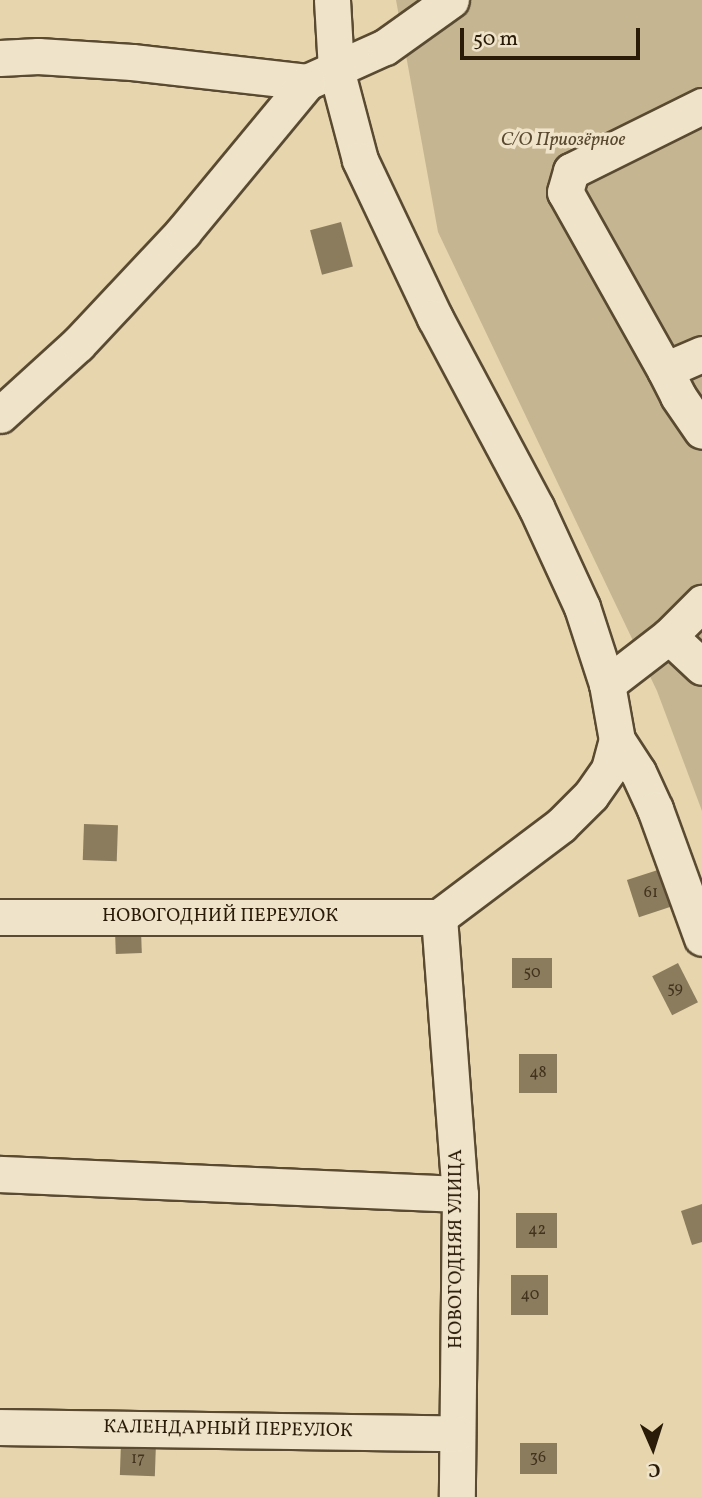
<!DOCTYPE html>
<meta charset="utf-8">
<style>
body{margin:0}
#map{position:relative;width:702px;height:1497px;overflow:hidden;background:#e6d5ad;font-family:Vollkorn,serif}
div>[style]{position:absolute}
.green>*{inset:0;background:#c6b591}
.building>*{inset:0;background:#8c7c5e;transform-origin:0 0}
.roads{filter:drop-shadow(2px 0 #594a31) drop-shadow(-2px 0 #594a31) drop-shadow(0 2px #594a31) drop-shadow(0 -2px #594a31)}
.minor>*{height:35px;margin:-17.5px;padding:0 17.5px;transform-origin:17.5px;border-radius:17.5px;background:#efe4ca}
span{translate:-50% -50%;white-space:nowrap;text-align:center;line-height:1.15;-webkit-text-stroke:7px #efe4ca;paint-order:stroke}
.number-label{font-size:16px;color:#42331e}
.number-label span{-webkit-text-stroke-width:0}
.park-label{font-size:19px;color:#594931;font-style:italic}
.street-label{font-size:19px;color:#2a1b08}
.north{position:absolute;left:618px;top:1413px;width:70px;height:70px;-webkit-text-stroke:5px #efe4ca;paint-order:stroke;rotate:177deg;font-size:19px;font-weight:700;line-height:28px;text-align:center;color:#2a1b08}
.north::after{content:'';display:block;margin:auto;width:24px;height:32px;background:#2a1b08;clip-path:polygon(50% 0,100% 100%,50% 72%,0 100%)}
.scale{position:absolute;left:460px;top:28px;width:180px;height:32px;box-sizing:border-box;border:4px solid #2a1b08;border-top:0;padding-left:9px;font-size:21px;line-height:24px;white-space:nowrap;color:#2a1b08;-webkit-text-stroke:5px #efe4ca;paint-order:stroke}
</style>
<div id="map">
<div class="green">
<i style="clip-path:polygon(396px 0,702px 0,702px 811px,657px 691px,438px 232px)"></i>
</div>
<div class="building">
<i style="left:341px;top:222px;width:46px;height:32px;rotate:75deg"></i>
<i style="left:84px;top:824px;width:34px;height:36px;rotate:2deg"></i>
<i style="left:664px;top:868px;width:39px;height:39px;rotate:72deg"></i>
<i style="left:141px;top:930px;width:23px;height:26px;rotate:88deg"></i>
<i style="left:512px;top:958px;width:40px;height:30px"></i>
<i style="left:678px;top:963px;width:44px;height:29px;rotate:63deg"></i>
<i style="left:519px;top:1054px;width:38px;height:39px"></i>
<i style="clip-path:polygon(702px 1204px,702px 1242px,692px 1245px,681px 1211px)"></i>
<i style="left:516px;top:1213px;width:41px;height:35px"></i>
<i style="left:511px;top:1275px;width:37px;height:40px"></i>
<i style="left:121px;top:1442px;width:35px;height:33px;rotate:2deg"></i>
<i style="left:520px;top:1443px;width:37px;height:31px"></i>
</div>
<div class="roads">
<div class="minor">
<i style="left:332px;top:0;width:69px;rotate:86.7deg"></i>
<i style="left:336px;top:69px;width:94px;rotate:75.2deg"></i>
<i style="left:360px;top:160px;width:175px;rotate:64.6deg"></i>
<i style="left:435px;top:318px;width:214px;rotate:61.9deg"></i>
<i style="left:536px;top:507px;width:110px;rotate:65.3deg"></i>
<i style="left:582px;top:607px;width:81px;rotate:72deg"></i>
<i style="left:607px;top:684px;width:57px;rotate:79.9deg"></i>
<i style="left:617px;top:740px;width:38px;rotate:57deg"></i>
<i style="left:638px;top:772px;width:41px;rotate:65.3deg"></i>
<i style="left:655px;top:809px;width:137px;rotate:70deg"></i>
<i style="left:0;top:58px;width:38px;rotate:-3deg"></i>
<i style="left:38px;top:56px;width:94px;rotate:3.7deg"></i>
<i style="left:132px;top:62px;width:176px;rotate:6.5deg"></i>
<i style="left:307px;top:82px;width:85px;rotate:-24.2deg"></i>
<i style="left:385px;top:47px;width:81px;rotate:-35.5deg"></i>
<i style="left:702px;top:354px;width:40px;rotate:156.6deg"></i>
<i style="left:665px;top:370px;width:29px;rotate:63deg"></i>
<i style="left:678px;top:396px;width:42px;rotate:55.6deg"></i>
<i style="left:665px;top:370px;width:204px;rotate:-119.3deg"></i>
<i style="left:565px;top:192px;width:22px;rotate:-74deg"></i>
<i style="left:571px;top:171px;width:146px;rotate:-26.4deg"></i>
<i style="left:0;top:415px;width:105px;rotate:-42.3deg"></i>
<i style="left:78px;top:344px;width:154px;rotate:-46.8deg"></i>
<i style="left:183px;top:232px;width:195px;rotate:-50.4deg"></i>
<i style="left:669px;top:636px;width:45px;rotate:43.2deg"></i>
<i style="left:607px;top:684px;width:78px;rotate:-37.7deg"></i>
<i style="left:669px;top:636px;width:47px;rotate:-45deg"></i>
<i style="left:0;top:917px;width:439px"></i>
<i style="left:439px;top:917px;width:278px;rotate:85.7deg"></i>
<i style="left:460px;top:1194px;width:303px;rotate:90.6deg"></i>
<i style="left:439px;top:917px;width:153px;rotate:-37deg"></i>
<i style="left:561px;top:825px;width:42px;rotate:-45deg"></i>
<i style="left:591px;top:795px;width:32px;rotate:-55deg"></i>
<i style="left:609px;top:769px;width:30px;rotate:-75deg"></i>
<i style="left:0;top:1174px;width:460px;rotate:2.5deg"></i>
<i style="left:0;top:1427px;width:457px;rotate:0.8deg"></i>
</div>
</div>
<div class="number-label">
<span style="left:651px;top:893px">61</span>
<span style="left:532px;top:973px">50</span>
<span style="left:675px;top:989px">59</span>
<span style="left:538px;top:1073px">48</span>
<span style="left:537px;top:1230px">42</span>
<span style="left:530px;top:1295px">40</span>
<span style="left:538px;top:1458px">36</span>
<span style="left:138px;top:1459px">17</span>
</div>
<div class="park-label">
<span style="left:563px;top:141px">С/О Приозёрное</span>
</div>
<div class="street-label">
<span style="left:220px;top:917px">НОВОГОДНИЙ ПЕРЕУЛОК</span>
<span style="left:457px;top:1249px;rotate:-90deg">НОВОГОДНЯЯ УЛИЦА</span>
<span style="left:228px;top:1430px;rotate:1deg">КАЛЕНДАРНЫЙ ПЕРЕУЛОК</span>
</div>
<div class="north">С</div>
<div class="scale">50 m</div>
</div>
